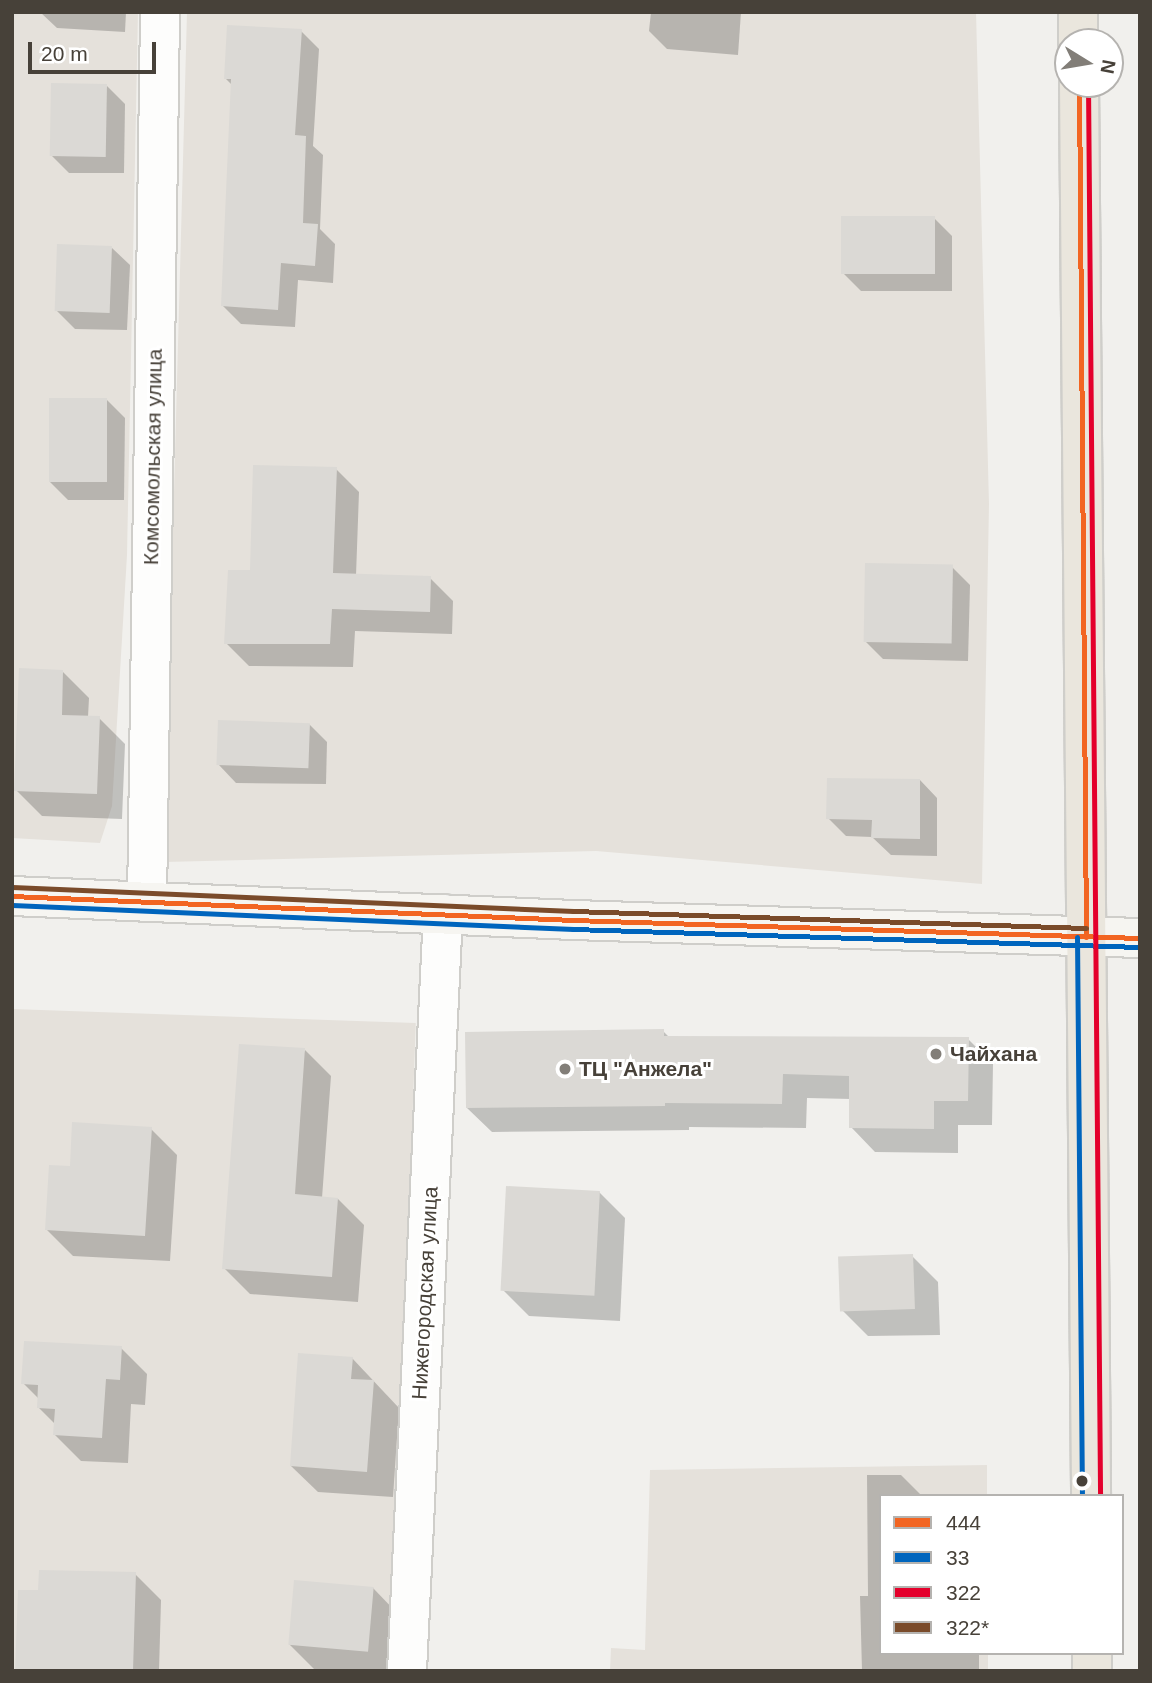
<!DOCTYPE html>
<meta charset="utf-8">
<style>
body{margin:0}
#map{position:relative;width:1152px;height:1683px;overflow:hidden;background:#f1f0ed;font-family:Arial,sans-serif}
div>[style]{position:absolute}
.residential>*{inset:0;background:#e5e1db;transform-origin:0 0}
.shadow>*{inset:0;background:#0003}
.building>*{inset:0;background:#dbd9d5;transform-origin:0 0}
.roads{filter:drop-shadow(2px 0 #cfceca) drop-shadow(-2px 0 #cfceca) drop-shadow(0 2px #cfceca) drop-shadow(0 -2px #cfceca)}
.street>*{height:38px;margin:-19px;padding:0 19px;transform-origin:19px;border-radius:19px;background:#fdfdfc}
.secondary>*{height:38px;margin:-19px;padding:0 19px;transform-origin:19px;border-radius:19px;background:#f6f5f1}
.highway>*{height:38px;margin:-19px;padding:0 19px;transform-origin:19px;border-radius:19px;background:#eae6dd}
.bus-1>*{height:5px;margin:-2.5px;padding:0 2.5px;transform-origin:2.5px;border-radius:2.5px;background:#f26522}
.bus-2>*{height:5px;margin:-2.5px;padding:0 2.5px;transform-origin:2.5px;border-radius:2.5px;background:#0065bd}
.bus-3>*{height:5px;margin:-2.5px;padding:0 2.5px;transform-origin:2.5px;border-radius:2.5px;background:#e4002b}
.bus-4>*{height:5px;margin:-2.5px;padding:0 2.5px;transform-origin:2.5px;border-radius:2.5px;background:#7a4b2a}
.dots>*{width:19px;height:19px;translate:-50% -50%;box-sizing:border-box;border:4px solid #fff;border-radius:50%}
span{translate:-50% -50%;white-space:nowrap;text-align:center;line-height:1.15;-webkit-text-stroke:6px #fff;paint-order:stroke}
.street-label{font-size:21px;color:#474139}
.poi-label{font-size:21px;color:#474139;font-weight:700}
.left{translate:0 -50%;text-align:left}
.frame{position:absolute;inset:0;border:14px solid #474139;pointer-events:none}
.legend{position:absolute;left:879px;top:1494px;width:245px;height:161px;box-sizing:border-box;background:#fff;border:2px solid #b5b3b0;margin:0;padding:9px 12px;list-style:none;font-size:21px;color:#474139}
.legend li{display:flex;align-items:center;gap:14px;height:35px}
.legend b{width:35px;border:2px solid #b5b3b0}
.north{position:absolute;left:1054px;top:28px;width:70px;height:70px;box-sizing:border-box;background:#fff;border:2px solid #b5b3b0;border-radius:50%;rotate:101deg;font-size:19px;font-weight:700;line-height:28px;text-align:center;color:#474139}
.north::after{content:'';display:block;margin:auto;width:24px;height:32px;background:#827e78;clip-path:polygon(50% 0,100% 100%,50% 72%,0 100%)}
.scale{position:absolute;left:28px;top:42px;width:128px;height:32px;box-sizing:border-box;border:4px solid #474139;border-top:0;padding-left:9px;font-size:21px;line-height:24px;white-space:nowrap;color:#474139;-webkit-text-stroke:5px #fff;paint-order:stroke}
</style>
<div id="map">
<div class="residential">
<i style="clip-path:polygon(12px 12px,138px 12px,127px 555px,112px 806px,100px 843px,12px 838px)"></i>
<i style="clip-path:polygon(187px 12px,976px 12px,989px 504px,982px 884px,596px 851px,164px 862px)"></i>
<i style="left:12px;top:1009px;width:404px;height:662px;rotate:2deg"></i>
<i style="clip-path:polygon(987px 1465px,987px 1496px,881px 1496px,881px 1653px,988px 1653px,988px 1671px,610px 1671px,611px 1648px,645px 1650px,650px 1470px)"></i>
</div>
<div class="shadow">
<i style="clip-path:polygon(40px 12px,126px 12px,125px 32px,57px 28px)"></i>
<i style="clip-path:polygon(651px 12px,741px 12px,738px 55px,667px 49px,649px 31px)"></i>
<i style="clip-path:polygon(301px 31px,319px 49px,313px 146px,323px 155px,320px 229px,335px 244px,333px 283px,298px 280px,295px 327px,241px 324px,223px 306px,233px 86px,225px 78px)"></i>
<i style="clip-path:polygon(107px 86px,125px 104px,124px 173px,69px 173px,51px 155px)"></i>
<i style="clip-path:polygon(934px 218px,952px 236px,952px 291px,861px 291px,843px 273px)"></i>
<i style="clip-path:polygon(112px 248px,130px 265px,127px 330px,75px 329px,57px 311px)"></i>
<i style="clip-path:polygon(107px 400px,125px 418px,124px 500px,68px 500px,50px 482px)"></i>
<i style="clip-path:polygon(336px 469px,359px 492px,356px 576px,430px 578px,453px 601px,452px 634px,355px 631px,353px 667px,249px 666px,226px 643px,252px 572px)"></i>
<i style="clip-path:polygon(952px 567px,970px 585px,968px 661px,883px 659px,865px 641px)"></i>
<i style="clip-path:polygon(63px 672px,89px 698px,88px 717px,99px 718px,125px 744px,122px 819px,42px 816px,16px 790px)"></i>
<i style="clip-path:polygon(309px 724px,327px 742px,326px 784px,236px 783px,219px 765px)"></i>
<i style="clip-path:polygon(920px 780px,937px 798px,937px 856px,891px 855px,872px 837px,846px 836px,828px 818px)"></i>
<i style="clip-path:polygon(663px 1031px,670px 1038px,968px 1039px,993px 1064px,992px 1125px,958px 1125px,958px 1153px,875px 1152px,851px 1127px,851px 1099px,807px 1098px,806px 1128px,689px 1127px,689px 1130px,492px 1132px,467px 1108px)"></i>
<i style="clip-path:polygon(305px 1050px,331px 1076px,322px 1198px,338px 1199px,364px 1225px,358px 1302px,250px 1294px,224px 1268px)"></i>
<i style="clip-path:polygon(151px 1129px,177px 1155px,170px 1261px,73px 1256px,47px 1230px,71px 1168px)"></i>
<i style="clip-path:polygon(599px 1192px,625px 1218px,620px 1321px,529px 1316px,503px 1290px)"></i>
<i style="clip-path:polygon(912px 1256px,938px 1282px,940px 1335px,868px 1336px,842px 1310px)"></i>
<i style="clip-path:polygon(121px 1348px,147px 1374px,145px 1405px,131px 1404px,128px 1463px,81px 1461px,55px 1435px,55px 1424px,38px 1407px,39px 1399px,23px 1383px)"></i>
<i style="clip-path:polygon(352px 1358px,399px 1408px,393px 1497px,318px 1492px,291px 1466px)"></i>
<i style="clip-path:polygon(867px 1475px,901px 1475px,922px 1496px,881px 1496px,881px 1653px,979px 1653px,979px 1671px,862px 1671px,860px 1596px,868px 1596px)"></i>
<i style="clip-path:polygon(135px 1574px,161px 1600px,159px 1671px,17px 1671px,40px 1592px)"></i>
<i style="clip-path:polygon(373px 1588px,399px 1615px,394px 1671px,315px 1670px,289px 1644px)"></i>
</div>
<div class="building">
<i style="clip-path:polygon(227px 25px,302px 29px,295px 135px,306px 136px,303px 223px,318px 224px,315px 266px,281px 263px,278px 310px,221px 306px,231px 79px,224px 79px)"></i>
<i style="left:51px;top:83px;width:56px;height:73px;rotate:1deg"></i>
<i style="left:841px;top:216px;width:94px;height:58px"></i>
<i style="left:57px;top:244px;width:55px;height:67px;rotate:2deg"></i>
<i style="left:49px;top:398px;width:58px;height:84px"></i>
<i style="clip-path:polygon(253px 465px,337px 467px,333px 573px,431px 576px,430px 612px,332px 609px,330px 644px,224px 644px,228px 570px,250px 570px)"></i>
<i style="left:865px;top:563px;width:88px;height:79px;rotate:1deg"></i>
<i style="clip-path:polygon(19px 668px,63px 670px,62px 715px,100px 716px,97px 794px,14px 791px)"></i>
<i style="left:218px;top:720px;width:92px;height:45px;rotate:2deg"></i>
<i style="clip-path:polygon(827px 778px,920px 779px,920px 839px,871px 838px,872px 820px,826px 819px)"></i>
<i style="clip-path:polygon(664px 1029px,664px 1036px,969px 1037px,968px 1101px,934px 1101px,934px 1129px,849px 1128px,849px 1076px,783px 1074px,782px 1104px,665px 1103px,665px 1106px,466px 1108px,465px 1032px)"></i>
<i style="clip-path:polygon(239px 1044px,305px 1048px,295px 1194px,338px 1198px,332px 1277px,222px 1269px)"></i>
<i style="clip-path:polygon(72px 1122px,152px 1127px,145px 1236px,45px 1230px,49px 1165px,70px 1166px)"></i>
<i style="left:506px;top:1186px;width:94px;height:105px;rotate:3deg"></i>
<i style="left:913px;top:1254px;width:55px;height:75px;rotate:88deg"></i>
<i style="clip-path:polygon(24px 1341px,122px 1346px,120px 1380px,106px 1379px,102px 1438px,53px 1435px,55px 1409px,37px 1408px,38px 1385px,21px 1384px)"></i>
<i style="clip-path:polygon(298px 1353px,353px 1357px,351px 1379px,374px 1380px,367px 1472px,290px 1466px)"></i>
<i style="clip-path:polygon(39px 1570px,136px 1572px,133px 1671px,15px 1671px,18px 1590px,38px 1590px)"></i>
<i style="left:294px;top:1580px;width:80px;height:65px;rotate:5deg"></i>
</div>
<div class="roads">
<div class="street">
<i style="left:147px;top:901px;width:889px;rotate:-89.16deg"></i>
<i style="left:407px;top:1671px;width:758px;rotate:-87.28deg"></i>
</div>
<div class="secondary">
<i style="left:12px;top:896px;width:562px;rotate:2.45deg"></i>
<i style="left:573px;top:920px;width:567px;rotate:1.82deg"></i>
</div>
<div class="highway">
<i style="left:1078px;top:12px;width:30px;rotate:90deg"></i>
<i style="left:1079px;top:84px;width:1412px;rotate:89.51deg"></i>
<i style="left:1092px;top:1653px;width:18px;rotate:90deg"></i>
</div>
</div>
<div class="bus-1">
<i style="left:1079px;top:84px;width:853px;rotate:89.53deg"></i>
<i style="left:12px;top:896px;width:562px;rotate:2.45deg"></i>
<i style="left:573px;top:920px;width:567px;rotate:1.82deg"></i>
</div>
<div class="bus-2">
<i style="left:12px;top:905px;width:562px;rotate:2.45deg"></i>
<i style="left:573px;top:929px;width:567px;rotate:1.82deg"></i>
<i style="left:1077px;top:937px;width:559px;rotate:89.49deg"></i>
</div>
<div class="bus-3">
<i style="left:1088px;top:84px;width:1412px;rotate:89.51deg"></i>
</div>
<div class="bus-4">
<i style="left:12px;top:887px;width:562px;rotate:2.45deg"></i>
<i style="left:573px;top:911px;width:513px;rotate:1.9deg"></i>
</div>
<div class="dots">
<i style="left:936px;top:1054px;background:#827e78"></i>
<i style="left:565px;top:1069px;background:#827e78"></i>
<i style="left:1082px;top:1481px;background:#474139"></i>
</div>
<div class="street-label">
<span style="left:153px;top:457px;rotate:-89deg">Комсомольская улица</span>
<span style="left:425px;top:1293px;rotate:-87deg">Нижегородская улица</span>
</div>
<div class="poi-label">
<span class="left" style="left:950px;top:1054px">Чайхана</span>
<span class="left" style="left:579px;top:1069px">ТЦ "Анжела"</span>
</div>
<div class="frame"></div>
<ul class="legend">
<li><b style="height:9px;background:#f26522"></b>444</li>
<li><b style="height:9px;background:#0065bd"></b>33</li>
<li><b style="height:9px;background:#e4002b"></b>322</li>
<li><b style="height:9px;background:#7a4b2a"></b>322*</li>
</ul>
<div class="north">N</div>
<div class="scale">20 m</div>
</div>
